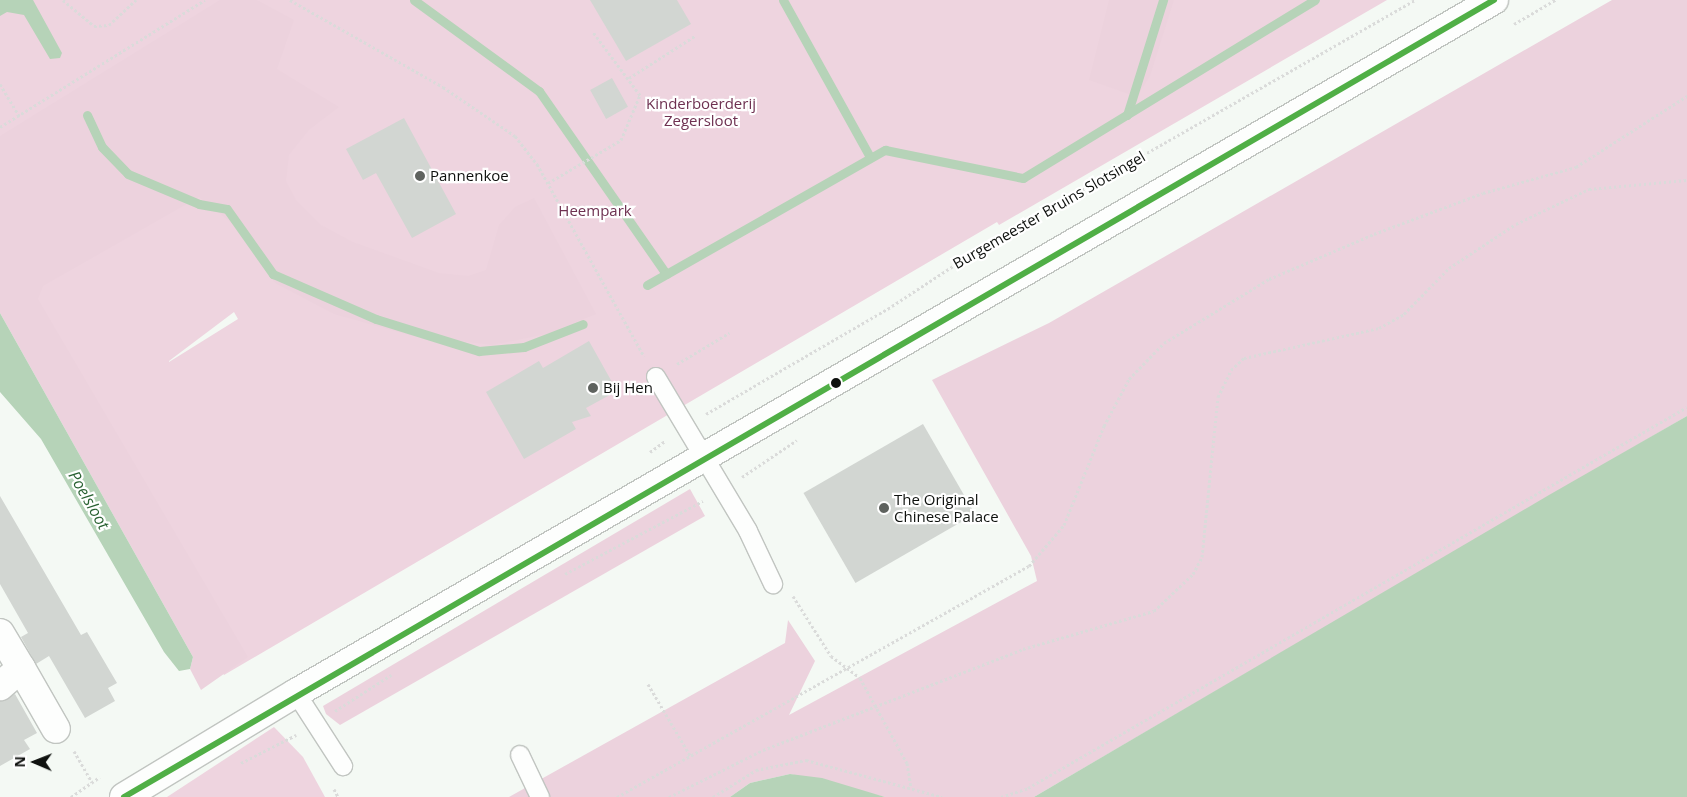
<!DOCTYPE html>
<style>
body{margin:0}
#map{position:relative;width:1687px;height:797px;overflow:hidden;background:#f4f9f4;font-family:"Open Sans",sans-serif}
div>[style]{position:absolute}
.green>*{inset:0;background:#eed4df}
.forest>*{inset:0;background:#ecd2dd}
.water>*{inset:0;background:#b6d3b8}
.stream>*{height:9px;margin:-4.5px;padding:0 4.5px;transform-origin:4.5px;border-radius:4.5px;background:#b6d3b8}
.building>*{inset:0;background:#d2d6d2;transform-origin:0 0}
.path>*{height:3px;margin-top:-1.5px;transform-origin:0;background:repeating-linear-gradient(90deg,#dadbda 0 2.5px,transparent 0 5px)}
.roads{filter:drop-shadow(1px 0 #c1c5c1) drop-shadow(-1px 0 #c1c5c1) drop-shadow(0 1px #c1c5c1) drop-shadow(0 -1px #c1c5c1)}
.lane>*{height:18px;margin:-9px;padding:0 9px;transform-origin:9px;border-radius:9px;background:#fdfefd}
.street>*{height:28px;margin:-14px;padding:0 14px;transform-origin:14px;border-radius:14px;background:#fdfefd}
.secondary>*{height:28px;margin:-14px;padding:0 14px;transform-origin:14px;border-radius:14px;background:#fdfefd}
.bus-1>*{height:6px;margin:-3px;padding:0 3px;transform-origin:3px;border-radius:3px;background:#50af46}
.dots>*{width:14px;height:14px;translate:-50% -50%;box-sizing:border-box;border:2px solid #fff;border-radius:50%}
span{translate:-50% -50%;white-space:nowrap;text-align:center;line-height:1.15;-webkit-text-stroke:4.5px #fff;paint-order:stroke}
.park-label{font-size:15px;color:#6e3151}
.poi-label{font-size:15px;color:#0e110e}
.left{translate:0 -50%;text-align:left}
.street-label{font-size:15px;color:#0e110e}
.water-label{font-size:16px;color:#296132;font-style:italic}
.north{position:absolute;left:10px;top:737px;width:50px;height:50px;-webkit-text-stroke:4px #fff;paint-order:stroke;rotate:271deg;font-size:14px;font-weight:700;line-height:20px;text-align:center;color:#0e110e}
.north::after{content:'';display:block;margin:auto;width:18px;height:22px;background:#0e110e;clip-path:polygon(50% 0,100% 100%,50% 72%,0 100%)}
</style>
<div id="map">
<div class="green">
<i style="clip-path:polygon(evenodd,0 0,1387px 0,999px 225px,997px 222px,224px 675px,0 280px,0 0,234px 312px,238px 319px,169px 362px,169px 361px,234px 312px)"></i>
<i style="clip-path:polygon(274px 727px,303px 757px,325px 797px,167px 797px)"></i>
</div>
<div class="forest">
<i style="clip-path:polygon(220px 0,257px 0,294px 20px,277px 69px,339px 107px,309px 130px,289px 155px,286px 181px,296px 200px,321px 225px,353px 242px,439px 273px,468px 276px,486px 270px,499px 225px,515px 207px,534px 198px,596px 314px,547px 334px,492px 345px,409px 335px,334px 314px,275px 283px,238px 228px,199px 197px,43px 286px,38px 299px,248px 657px,201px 690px,190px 669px,193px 657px,0 313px,0 136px)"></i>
<i style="clip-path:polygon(1109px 0,1174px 0,1150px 76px,1137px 97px,1089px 80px)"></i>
<i style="clip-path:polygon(1612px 0,1687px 0,1687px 416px,1034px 797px,885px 797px,790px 774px,750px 783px,730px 797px,509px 797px,785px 643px,788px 620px,815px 661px,789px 715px,1037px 581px,1031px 556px,932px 380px,1049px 323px)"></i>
<i style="clip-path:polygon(690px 489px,705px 516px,340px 725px,326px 714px,323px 706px)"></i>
</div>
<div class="water">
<i style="clip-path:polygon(0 0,33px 0,62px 53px,60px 58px,50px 59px,24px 15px,7px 12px,0 16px)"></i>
<i style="clip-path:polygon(0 313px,193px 657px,190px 669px,179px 671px,164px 652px,41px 439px,0 392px)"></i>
<i style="clip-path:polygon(1687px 416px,1687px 797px,1034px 797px,1549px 495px)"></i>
<i style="clip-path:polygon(790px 774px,822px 778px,885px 797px,730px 797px,750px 783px)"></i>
</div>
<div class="stream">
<i style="left:414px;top:0;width:155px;rotate:36.1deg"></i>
<i style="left:539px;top:91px;width:223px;rotate:55.2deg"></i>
<i style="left:783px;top:0;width:177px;rotate:61deg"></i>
<i style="left:87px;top:115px;width:35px;rotate:65deg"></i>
<i style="left:102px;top:147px;width:37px;rotate:46deg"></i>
<i style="left:128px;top:174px;width:77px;rotate:22.9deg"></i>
<i style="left:199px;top:204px;width:28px;rotate:10deg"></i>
<i style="left:227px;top:209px;width:80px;rotate:54.7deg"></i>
<i style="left:273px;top:274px;width:112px;rotate:23.6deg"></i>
<i style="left:376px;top:319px;width:108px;rotate:17.3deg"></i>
<i style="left:479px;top:351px;width:45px;rotate:-5.1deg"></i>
<i style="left:524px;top:347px;width:63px;rotate:-21.3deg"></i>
<i style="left:1127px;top:115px;width:121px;rotate:-72.6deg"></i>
<i style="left:647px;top:285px;width:274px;rotate:-29.6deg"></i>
<i style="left:885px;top:150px;width:141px;rotate:11.5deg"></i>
<i style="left:1023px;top:178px;width:342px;rotate:-31.4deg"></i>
</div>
<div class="building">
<i style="clip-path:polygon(590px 0,677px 0,691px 24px,626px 61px)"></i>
<i style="left:612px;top:78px;width:33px;height:25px;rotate:61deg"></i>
<i style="clip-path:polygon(404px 118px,456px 214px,412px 238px,376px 173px,363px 180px,346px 149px)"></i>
<i style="clip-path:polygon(589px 341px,617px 391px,586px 408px,591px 416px,572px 422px,576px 429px,524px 459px,486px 392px,539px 361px,543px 368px)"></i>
<i style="left:923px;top:424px;width:104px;height:138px;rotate:60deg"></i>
<i style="clip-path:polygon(0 496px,81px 635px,87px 632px,117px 683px,108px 688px,115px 701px,85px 718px,49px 656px,36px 664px,21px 637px,28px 633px,0 584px)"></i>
<i style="clip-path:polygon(15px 694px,37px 733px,24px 740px,30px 749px,0 766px,0 701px)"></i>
</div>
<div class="path">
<i style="left:63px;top:0;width:40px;rotate:40deg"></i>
<i style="left:94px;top:26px;width:15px;rotate:-4deg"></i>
<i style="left:109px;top:25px;width:37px;rotate:-43deg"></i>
<i style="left:290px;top:0;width:176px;rotate:29.6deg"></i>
<i style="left:443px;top:87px;width:87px;rotate:34.2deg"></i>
<i style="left:515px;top:136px;width:36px;rotate:52deg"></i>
<i style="left:537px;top:164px;width:220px;rotate:60.9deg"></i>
<i style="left:1514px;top:24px;width:48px;rotate:-30.3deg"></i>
<i style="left:629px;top:78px;width:78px;rotate:-32.5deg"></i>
<i style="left:0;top:84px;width:37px;rotate:59deg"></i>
<i style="left:0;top:127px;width:241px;rotate:-31.8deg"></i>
<i style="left:548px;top:183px;width:85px;rotate:-30.5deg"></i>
<i style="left:621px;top:140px;width:49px;rotate:-67.1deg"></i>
<i style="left:640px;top:95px;width:79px;rotate:-126.7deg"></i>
<i style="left:677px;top:364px;width:61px;rotate:-30.8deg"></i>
<i style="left:706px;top:414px;width:215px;rotate:-30.1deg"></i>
<i style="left:892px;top:306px;width:108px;rotate:-33.2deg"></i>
<i style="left:982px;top:247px;width:498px;rotate:-29.7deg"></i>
<i style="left:650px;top:452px;width:19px;rotate:-36deg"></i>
<i style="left:742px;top:477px;width:66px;rotate:-33.9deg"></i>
<i style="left:565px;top:574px;width:156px;rotate:-27.9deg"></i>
<i style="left:793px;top:596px;width:71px;rotate:57.7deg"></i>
<i style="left:831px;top:656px;width:36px;rotate:37deg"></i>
<i style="left:860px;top:678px;width:97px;rotate:61.1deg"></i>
<i style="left:907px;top:763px;width:24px;rotate:81deg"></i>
<i style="left:648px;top:684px;width:85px;rotate:59.5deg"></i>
<i style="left:335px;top:711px;width:67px;rotate:-32.7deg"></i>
<i style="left:74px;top:751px;width:36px;rotate:60deg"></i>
<i style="left:241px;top:763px;width:62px;rotate:-27deg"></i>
<i style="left:334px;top:789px;width:9px;rotate:63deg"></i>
<i style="left:71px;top:797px;width:35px;rotate:-35deg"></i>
<i style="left:617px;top:797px;width:472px;rotate:-29.3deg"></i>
<i style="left:1029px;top:566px;width:54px;rotate:-49.5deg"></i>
<i style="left:1064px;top:525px;width:107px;rotate:-68deg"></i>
<i style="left:1104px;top:426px;width:53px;rotate:-62deg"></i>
<i style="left:1129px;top:379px;width:50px;rotate:-45.8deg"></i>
<i style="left:1164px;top:343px;width:123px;rotate:-31.4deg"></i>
<i style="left:1269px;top:279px;width:114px;rotate:-23.2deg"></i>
<i style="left:1374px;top:234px;width:116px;rotate:-20.6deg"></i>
<i style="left:1483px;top:193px;width:97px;rotate:-15.6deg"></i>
<i style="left:1576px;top:167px;width:132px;rotate:-32.6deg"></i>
<i style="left:669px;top:797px;width:105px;rotate:-26.6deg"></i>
<i style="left:763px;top:750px;width:279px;rotate:-21.2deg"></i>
<i style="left:1023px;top:649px;width:136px;rotate:-16.2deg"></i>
<i style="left:1154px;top:611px;width:54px;rotate:-43.5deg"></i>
<i style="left:1193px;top:574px;width:19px;rotate:-62deg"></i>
<i style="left:1202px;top:557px;width:161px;rotate:-84.3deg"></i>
<i style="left:1218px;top:397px;width:30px;rotate:-64deg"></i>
<i style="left:1231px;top:370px;width:18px;rotate:-43deg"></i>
<i style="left:1244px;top:358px;width:138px;rotate:-12.5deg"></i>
<i style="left:1379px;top:328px;width:29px;rotate:-29deg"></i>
<i style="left:1404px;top:314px;width:64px;rotate:-45.6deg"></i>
<i style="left:1449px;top:268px;width:80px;rotate:-33.3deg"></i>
<i style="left:1516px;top:224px;width:81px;rotate:-25.6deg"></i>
<i style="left:1589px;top:189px;width:98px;rotate:-5.2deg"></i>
<i style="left:713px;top:797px;width:51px;rotate:-32.1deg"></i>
<i style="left:756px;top:770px;width:51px;rotate:-11.3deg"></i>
<i style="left:806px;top:760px;width:141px;rotate:15.2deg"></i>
<i style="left:1001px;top:797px;width:28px;rotate:-18deg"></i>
<i style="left:1028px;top:788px;width:761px;rotate:-30.03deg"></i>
</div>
<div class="roads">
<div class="lane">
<i style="left:656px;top:377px;width:179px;rotate:59.1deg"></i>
<i style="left:748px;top:531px;width:59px;rotate:64.7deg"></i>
<i style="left:296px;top:693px;width:87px;rotate:57.2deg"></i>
<i style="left:520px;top:755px;width:47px;rotate:64.5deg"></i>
</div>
<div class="street">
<i style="left:0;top:633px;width:41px;rotate:59deg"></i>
<i style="left:21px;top:668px;width:28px;rotate:139deg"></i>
<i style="left:21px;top:668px;width:70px;rotate:60.2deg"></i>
</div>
<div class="secondary">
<i style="left:124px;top:797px;width:201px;rotate:-31.2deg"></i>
<i style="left:296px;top:693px;width:1384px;rotate:-30.05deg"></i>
</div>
</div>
<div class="bus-1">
<i style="left:124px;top:797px;width:1585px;rotate:-30.19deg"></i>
</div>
<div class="dots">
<i style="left:420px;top:176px;background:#5e625e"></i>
<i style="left:836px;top:383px;background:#0e110e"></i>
<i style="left:593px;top:388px;background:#5e625e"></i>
<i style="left:884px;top:508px;background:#5e625e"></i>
</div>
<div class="park-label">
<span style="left:701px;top:112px">Kinderboerderij<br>Zegersloot</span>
<span style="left:595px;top:211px">Heempark</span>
</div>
<div class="poi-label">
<span class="left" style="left:430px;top:176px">Pannenkoe</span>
<span class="left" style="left:603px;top:388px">Bij Hen</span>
<span class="left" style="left:894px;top:508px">The Original<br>Chinese Palace</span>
</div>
<div class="street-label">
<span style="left:1049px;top:210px;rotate:-30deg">Burgemeester Bruins Slotsingel</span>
</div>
<div class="water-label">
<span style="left:89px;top:500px;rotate:60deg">Poelsloot</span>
</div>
<div class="north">N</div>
</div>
